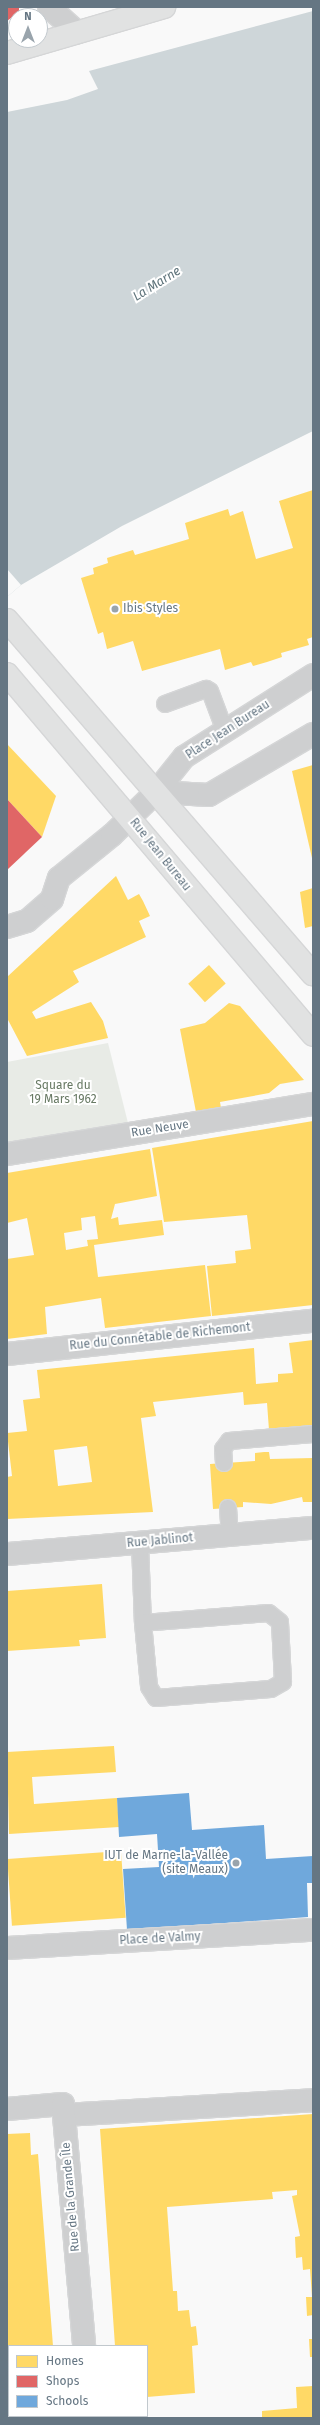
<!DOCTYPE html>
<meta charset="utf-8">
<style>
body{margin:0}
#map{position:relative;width:320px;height:2425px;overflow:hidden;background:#f9f9f9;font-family:"Fira Sans",sans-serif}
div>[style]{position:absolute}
.green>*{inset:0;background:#e8ebe6}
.water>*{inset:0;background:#ced6d9}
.pier>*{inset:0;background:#f9f9f9}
.homes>*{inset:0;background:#ffd966;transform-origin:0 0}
.shops>*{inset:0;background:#e06666}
.schools>*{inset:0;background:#6fa8dc}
.roads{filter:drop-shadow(1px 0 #d5d6d7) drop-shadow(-1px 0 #d5d6d7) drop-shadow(0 1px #d5d6d7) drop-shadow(0 -1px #d5d6d7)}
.service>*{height:16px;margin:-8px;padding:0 8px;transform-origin:8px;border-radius:8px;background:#cecfd0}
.pedestrian>*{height:22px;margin:-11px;padding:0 11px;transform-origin:11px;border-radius:11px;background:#cecfd0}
.minor>*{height:22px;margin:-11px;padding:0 11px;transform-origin:11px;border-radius:11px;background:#cecfd0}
.secondary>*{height:22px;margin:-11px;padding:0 11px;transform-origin:11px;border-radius:11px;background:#e1e2e2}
.primary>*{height:22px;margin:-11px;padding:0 11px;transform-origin:11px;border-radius:11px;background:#e1e2e2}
.dots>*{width:11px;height:11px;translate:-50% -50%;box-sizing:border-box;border:2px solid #fff;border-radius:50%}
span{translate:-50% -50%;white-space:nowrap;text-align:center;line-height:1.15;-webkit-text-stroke:4px #fff;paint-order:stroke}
.poi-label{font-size:12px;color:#657683}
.left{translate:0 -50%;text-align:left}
.right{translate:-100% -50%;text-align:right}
.street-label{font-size:12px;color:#657683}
.park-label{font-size:12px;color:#687a64}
.water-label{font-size:13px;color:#60757c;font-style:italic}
.frame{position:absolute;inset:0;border:8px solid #657683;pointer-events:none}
.legend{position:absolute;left:8px;top:2345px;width:140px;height:72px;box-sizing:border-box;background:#fff;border:1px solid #c1c8cd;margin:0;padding:5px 7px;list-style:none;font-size:12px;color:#657683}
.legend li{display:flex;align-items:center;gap:8px;height:20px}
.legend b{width:20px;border:1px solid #c1c8cd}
.north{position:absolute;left:8px;top:8px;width:40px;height:40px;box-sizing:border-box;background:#fff;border:1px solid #c1c8cd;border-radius:50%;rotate:0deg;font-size:11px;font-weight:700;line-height:16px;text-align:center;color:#657683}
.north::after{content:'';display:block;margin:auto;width:14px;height:18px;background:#99a4ac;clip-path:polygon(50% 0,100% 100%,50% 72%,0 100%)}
</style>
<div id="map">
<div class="green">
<i style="clip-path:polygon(108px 1043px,128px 1123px,7px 1145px,7px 1062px)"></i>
</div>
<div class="water">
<i style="clip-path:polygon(313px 11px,313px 431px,122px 526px,21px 585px,7px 597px,7px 112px,67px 100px,98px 89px,89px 71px)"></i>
</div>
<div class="pier">
<i style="clip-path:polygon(7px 569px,21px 585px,7px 597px)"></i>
</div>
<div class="homes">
<i style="clip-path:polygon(313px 490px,313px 637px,307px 639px,309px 645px,281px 653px,282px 657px,267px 662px,253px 666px,251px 662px,225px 670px,220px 649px,142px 671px,133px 641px,107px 649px,103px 632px,98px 634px,81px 578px,94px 574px,93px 568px,108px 563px,107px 558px,133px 550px,135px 555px,189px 539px,185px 523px,228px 509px,230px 516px,243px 511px,256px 559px,293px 548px,279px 501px)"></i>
<i style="clip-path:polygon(7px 744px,56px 796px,42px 837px,7px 799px)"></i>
<i style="clip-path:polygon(313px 765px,313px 858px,312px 858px,292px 771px)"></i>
<i style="clip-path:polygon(116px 876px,128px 900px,139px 894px,143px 901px,150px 916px,139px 921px,146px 937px,73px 971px,79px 982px,32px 1012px,36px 1019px,91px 1002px,103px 1021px,108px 1038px,27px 1056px,7px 1018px,7px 977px)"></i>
<i style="clip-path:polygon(313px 888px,313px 926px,305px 928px,300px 892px)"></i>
<i style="left:209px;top:965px;width:25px;height:28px;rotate:48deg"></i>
<i style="clip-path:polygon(229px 1003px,240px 1006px,304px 1080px,280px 1084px,269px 1093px,220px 1102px,221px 1108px,196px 1112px,180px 1029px,205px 1023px)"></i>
<i style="clip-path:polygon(313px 1121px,313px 1305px,212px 1316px,207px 1266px,236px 1263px,235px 1251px,251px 1249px,247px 1215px,164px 1222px,152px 1148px)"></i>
<i style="clip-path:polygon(evenodd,150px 1149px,157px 1196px,115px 1204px,111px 1219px,118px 1217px,119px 1225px,162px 1220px,164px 1235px,94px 1245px,98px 1277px,205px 1265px,211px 1316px,105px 1328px,101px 1298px,45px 1307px,47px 1334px,7px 1339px,7px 1259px,34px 1255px,27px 1218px,7px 1223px,7px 1173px,150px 1149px,95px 1216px,98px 1239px,87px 1240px,88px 1246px,66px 1250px,64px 1233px,82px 1230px,81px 1218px,95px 1216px)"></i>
<i style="clip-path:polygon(evenodd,313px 1340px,313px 1426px,269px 1430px,267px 1403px,244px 1405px,243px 1392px,153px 1402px,156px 1416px,141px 1418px,153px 1512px,7px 1519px,7px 1477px,12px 1476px,7px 1433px,27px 1431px,23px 1400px,40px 1398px,37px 1370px,254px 1348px,256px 1384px,278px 1382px,278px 1374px,293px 1373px,289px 1343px,313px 1340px,87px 1446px,92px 1482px,58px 1486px,54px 1450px,87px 1446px)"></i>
<i style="clip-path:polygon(264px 1452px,269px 1452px,270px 1459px,313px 1458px,313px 1502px,303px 1502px,302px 1497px,271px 1504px,243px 1502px,243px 1507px,213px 1509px,210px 1464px,255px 1461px,255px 1453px)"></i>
<i style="clip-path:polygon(102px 1584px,106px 1638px,79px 1640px,80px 1646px,7px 1651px,7px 1591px)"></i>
<i style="clip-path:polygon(114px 1746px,116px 1772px,32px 1777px,34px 1804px,117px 1798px,119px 1827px,9px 1834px,7px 1752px)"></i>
<i style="left:121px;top:1851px;width:67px;height:114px;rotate:86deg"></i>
<i style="clip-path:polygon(313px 2114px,313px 2315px,307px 2316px,306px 2297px,312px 2297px,310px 2269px,303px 2270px,302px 2257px,296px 2258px,295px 2237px,300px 2236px,292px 2196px,297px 2195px,297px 2190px,272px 2192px,273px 2199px,167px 2207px,173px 2291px,177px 2291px,178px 2311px,189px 2310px,191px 2327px,196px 2326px,198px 2345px,192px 2346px,195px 2393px,147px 2397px,147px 2346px,115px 2346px,100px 2129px)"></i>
<i style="clip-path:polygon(30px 2133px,31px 2155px,38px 2154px,53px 2346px,9px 2346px,7px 2406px,7px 2134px)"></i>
<i style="clip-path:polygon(309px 2339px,313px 2339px,313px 2357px,310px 2357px)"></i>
<i style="clip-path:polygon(313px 2386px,313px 2418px,262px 2418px,262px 2411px,297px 2408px,296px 2387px)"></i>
</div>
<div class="shops">
<i style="clip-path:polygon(7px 7px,19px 7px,19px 12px,7px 21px)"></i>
<i style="clip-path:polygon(7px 799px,42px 837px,7px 870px)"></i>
</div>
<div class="schools">
<i style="clip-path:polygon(189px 1793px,192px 1830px,264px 1825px,266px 1859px,313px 1856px,313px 1883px,307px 1883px,308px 1917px,127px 1930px,123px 1869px,159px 1867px,157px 1834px,119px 1837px,117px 1798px)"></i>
</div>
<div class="roads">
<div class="service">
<i style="left:165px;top:704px;width:44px;rotate:-20.1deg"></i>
<i style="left:206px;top:689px;width:4px;rotate:27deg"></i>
<i style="left:210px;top:691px;width:43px;rotate:69.4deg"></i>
<i style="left:224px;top:1463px;width:14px;rotate:-94deg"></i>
<i style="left:223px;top:1449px;width:10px;rotate:-53deg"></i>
<i style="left:229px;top:1441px;width:84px;rotate:-4.8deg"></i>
<i style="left:228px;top:1508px;width:27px;rotate:86deg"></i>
<i style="left:140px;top:1543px;width:80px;rotate:87.9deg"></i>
<i style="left:143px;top:1623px;width:64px;rotate:84.6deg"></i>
<i style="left:149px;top:1687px;width:13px;rotate:58deg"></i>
<i style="left:156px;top:1698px;width:115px;rotate:-4.5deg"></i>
<i style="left:271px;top:1689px;width:14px;rotate:-30deg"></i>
<i style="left:283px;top:1682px;width:60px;rotate:-92.9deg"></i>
<i style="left:280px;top:1622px;width:14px;rotate:-141deg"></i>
<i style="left:269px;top:1613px;width:126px;rotate:175.5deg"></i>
</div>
<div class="pedestrian">
<i style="left:7px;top:1948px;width:307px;rotate:-3.4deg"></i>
<i style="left:64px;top:2115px;width:249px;rotate:-3.4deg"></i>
</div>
<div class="minor">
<i style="left:49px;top:7px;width:38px;rotate:42deg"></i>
<i style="left:156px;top:792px;width:53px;rotate:3.2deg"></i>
<i style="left:209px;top:795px;width:121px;rotate:-30.4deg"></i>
<i style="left:7px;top:927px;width:21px;rotate:-17deg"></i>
<i style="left:27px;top:921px;width:33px;rotate:-41deg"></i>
<i style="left:52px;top:899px;width:22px;rotate:-72deg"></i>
<i style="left:59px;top:878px;width:68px;rotate:-39.1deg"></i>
<i style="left:112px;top:835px;width:62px;rotate:-44.3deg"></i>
<i style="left:156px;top:792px;width:45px;rotate:-51.3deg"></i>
<i style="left:184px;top:757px;width:153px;rotate:-32.4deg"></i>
<i style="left:7px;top:1154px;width:310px;rotate:-9.3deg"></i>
<i style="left:7px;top:1354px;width:308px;rotate:-6.2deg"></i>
<i style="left:7px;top:1554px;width:307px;rotate:-4.9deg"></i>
<i style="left:7px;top:2109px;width:56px;rotate:-5.1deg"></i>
<i style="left:63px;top:2104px;width:243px;rotate:85deg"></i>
<i style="left:91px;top:2416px;width:2px;rotate:90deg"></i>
</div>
<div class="secondary">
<i style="left:7px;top:620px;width:468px;rotate:49.2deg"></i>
<i style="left:7px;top:674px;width:473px;rotate:49.7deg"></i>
</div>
<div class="primary">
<i style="left:7px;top:53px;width:164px;rotate:-16.3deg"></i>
</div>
</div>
<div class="dots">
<i style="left:115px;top:609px;background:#99a4ac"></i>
<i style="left:236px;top:1863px;background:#99a4ac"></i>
</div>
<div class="poi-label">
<span class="left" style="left:123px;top:609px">Ibis Styles</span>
<span class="right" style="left:228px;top:1863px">IUT de Marne-la-Vallée<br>(site Meaux)</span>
</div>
<div class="street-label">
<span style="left:228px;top:730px;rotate:-33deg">Place Jean Bureau</span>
<span style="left:160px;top:855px;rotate:51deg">Rue Jean Bureau</span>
<span style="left:160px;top:1129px;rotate:-9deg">Rue Neuve</span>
<span style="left:160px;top:1337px;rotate:-6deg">Rue du Connétable de Richemont</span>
<span style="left:160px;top:1541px;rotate:-5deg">Rue Jablinot</span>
<span style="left:160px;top:1939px;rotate:-3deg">Place de Valmy</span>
<span style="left:71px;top:2197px;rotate:-95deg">Rue de la Grande Île</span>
</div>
<div class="park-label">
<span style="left:63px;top:1093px">Square du<br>19 Mars 1962</span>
</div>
<div class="water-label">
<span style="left:157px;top:284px;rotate:-32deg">La Marne</span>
</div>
<div class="frame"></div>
<ul class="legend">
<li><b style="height:11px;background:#ffd966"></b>Homes</li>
<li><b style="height:11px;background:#e06666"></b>Shops</li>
<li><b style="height:11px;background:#6fa8dc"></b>Schools</li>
</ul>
<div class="north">N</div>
</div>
